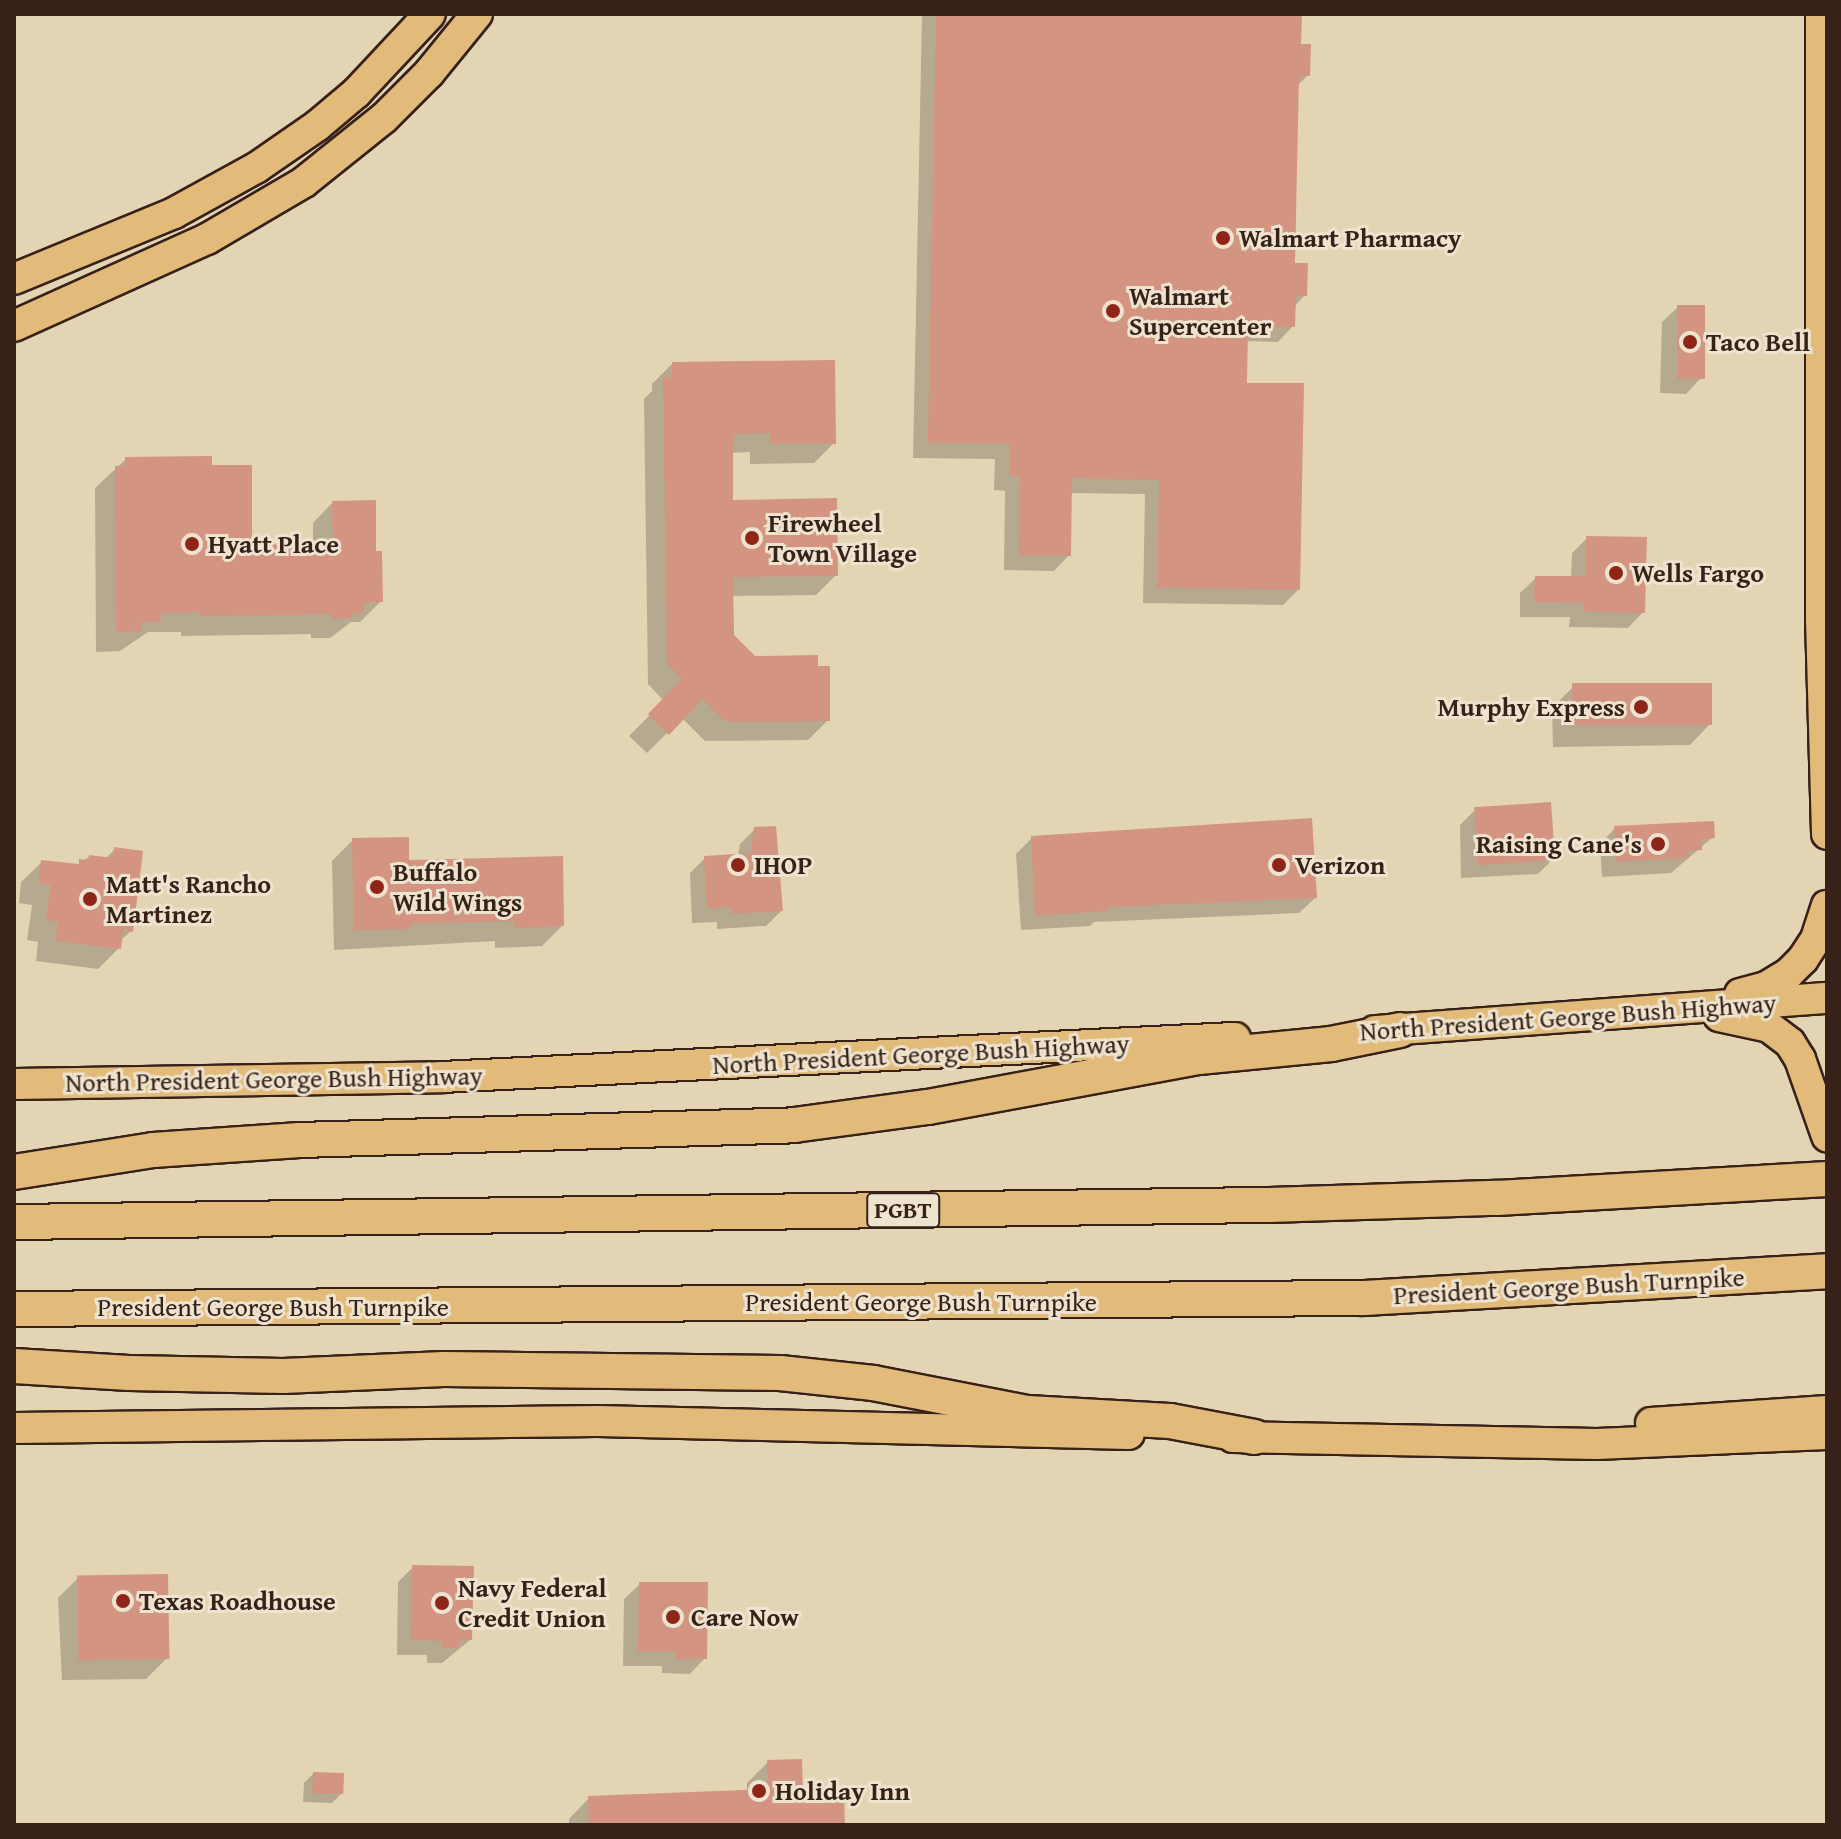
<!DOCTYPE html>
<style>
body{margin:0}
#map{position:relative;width:1841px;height:1839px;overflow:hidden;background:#e3d4b3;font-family:"Gentium Book Plus",serif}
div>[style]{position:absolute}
.shadow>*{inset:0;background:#0003}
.building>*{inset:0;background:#d39481;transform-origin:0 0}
.roads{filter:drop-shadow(2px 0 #372118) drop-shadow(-2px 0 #372118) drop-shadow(0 2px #372118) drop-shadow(0 -2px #372118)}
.major>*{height:30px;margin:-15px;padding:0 15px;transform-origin:15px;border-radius:15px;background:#e2ba7a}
.highway>*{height:34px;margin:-17px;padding:0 17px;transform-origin:17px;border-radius:17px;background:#e2ba7a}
.dots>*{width:22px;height:22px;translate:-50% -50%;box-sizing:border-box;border:4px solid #ede3ce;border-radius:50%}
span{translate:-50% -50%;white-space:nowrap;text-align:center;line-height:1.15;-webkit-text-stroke:6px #ede3ce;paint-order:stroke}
.shield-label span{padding:2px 6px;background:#ede3ce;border:2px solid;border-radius:6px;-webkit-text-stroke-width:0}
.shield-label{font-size:24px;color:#372118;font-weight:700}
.poi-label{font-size:26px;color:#372118;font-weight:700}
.left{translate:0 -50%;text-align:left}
.right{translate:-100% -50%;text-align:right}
.street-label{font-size:26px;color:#372118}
.frame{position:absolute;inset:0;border:16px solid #372118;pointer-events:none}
</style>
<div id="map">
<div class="shadow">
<i style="clip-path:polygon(922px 14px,1300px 14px,1299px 46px,1308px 75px,1297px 86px,1293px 265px,1305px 295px,1294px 307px,1293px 326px,1278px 342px,1246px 341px,1245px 385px,1298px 590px,1283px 605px,1143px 603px,1145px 494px,1070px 493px,1069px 555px,1054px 571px,1004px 570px,1005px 491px,994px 490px,995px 459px,913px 458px)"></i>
<i style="clip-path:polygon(1678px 307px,1701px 378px,1686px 394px,1660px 393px,1662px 322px)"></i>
<i style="clip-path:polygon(672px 364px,834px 443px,814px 463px,750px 464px,750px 452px,731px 453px,731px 502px,836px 575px,816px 595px,732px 596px,732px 636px,828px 720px,808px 740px,705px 741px,682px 718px,647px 753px,629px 736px,664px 701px,648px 684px,644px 399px,652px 391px,652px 384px)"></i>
<i style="clip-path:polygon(126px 459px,210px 467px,251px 547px,313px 546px,313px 523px,333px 502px,381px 601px,360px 622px,351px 622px,330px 638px,311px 638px,311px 634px,181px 636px,181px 632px,148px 632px,120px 651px,96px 652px,95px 488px)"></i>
<i style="clip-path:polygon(1587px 538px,1643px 612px,1628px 628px,1569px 627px,1570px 617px,1520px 617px,1520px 593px,1536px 578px,1571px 578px,1572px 553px)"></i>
<i style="clip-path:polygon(1573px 687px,1710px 724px,1690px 745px,1553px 747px,1552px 708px)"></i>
<i style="clip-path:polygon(1475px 810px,1553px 859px,1538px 874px,1461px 878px,1460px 825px)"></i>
<i style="clip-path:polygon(1615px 828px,1713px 837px,1671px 873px,1602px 877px,1600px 844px)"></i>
<i style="clip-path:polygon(755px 829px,781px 911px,766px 926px,717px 929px,717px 922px,692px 923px,690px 873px,705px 858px,738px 856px,740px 844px)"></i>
<i style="clip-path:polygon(1032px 838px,1315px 898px,1299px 913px,1094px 922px,1090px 926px,1021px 930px,1016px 854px)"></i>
<i style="clip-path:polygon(353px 840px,407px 862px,562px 926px,542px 946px,495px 948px,495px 941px,334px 950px,332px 861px)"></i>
<i style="clip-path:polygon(115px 849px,131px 931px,120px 941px,119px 948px,98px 969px,36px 961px,38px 942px,27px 940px,32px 905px,19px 903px,21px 882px,42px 862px,75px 866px,89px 857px,105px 859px)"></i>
<i style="clip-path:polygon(413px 1567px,470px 1640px,442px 1663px,427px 1663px,427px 1655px,397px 1655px,398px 1582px)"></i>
<i style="clip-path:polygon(78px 1578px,167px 1658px,146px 1679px,62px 1680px,58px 1598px)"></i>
<i style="clip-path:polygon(640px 1584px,705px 1658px,690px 1674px,662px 1673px,662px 1666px,623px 1666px,624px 1599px)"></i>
<i style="clip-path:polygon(768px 1762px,801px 1797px,843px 1825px,569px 1825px,569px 1819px,589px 1798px,747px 1792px,747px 1783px)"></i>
<i style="clip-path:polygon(313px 1774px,342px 1793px,332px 1803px,303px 1802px,304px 1783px)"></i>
</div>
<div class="building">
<i style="clip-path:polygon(936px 14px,1302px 14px,1301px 44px,1311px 44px,1310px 76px,1299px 76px,1295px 263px,1308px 263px,1307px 296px,1296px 296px,1295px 327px,1248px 327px,1247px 383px,1304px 383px,1300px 590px,1157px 588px,1159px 480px,1072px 478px,1071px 556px,1019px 556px,1020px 476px,1009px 476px,1009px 444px,928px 443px)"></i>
<i style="left:1677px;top:305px;width:28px;height:74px"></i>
<i style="clip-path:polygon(835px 360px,836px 444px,769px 444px,769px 433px,733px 434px,733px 500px,837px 498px,838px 576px,733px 577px,734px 635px,755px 656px,818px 655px,818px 666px,830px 666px,830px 721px,726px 722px,703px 699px,669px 735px,648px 714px,682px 679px,667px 664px,663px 377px,672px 377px,672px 362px)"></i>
<i style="clip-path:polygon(212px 456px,212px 465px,252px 465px,252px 545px,333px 543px,332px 501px,376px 500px,376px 551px,382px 551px,383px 602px,363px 603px,363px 613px,353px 613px,353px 618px,331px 619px,331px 614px,200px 616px,200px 612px,161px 613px,161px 622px,142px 622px,142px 631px,116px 632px,115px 466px,125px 466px,125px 457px)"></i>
<i style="clip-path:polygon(1586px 536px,1647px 537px,1645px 613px,1584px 612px,1584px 603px,1534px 602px,1535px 576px,1586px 576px)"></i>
<i style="left:1712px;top:683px;width:42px;height:140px;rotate:90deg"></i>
<i style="left:1551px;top:802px;width:58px;height:77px;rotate:86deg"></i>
<i style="clip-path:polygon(1312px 818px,1317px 898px,1107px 907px,1108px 911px,1035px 916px,1031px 836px)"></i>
<i style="clip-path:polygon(1714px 821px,1715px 838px,1701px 839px,1702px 850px,1688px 851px,1689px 858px,1616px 862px,1614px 826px)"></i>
<i style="clip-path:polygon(776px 826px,783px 911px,732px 914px,731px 907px,707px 909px,704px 856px,751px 853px,754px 827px)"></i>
<i style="clip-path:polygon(409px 837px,409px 860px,563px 856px,564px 926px,515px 928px,514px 921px,410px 924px,410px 929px,354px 930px,352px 838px)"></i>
<i style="clip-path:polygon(114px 847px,143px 851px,133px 932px,123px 930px,121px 949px,55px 941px,58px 922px,46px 920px,51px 885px,38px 883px,41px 860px,79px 864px,79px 859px,88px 860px,89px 855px,113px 858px)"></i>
<i style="clip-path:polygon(412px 1565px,474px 1566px,472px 1640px,459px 1640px,459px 1648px,441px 1648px,441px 1641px,411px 1640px)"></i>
<i style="left:168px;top:1574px;width:85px;height:91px;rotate:89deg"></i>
<i style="clip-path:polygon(639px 1582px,708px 1582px,707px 1659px,676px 1659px,676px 1652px,638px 1652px)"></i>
<i style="clip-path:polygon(802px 1759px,803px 1795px,844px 1793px,845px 1825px,589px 1825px,588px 1796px,768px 1789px,767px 1760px)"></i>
<i style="left:313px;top:1772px;width:31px;height:21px;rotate:2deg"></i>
</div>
<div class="roads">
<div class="major">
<i style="left:1821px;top:14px;width:605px;rotate:90deg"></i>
<i style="left:1821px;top:619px;width:215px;rotate:88.4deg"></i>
<i style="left:14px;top:279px;width:173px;rotate:-22.4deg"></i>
<i style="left:174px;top:213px;width:94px;rotate:-28.8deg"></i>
<i style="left:256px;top:168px;width:75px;rotate:-34.7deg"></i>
<i style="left:318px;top:125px;width:50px;rotate:-40.1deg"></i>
<i style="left:356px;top:93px;width:108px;rotate:-46.9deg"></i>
<i style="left:14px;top:326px;width:212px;rotate:-24.3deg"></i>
<i style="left:207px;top:239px;width:113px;rotate:-30.4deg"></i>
<i style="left:304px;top:182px;width:102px;rotate:-38.7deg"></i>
<i style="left:384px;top:118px;width:64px;rotate:-45deg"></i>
<i style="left:429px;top:73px;width:76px;rotate:-50.9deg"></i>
<i style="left:1740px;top:994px;width:27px;rotate:-15deg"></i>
<i style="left:1766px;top:987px;width:26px;rotate:-31deg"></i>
<i style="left:1788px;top:974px;width:21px;rotate:-45deg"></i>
<i style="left:1803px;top:959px;width:24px;rotate:-57deg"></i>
<i style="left:1816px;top:939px;width:35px;rotate:-72deg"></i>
<i style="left:1719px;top:1016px;width:51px;rotate:12.4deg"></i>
<i style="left:1769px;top:1027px;width:26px;rotate:37deg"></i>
<i style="left:1790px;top:1043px;width:19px;rotate:58deg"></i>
<i style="left:1800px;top:1059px;width:82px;rotate:70.7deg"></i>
<i style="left:1375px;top:1031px;width:453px;rotate:-4.2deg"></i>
<i style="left:14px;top:1084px;width:428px;rotate:-0.9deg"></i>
<i style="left:442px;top:1077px;width:794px;rotate:-2.82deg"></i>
<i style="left:1651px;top:1423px;width:176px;rotate:-3.9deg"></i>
<i style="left:14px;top:1428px;width:584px;rotate:-0.69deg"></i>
<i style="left:598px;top:1421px;width:531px;rotate:1.4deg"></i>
<i style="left:1233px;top:1437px;width:364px;rotate:1.1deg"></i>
<i style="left:1597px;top:1444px;width:230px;rotate:-2.5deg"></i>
</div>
<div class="highway">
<i style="left:14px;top:1172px;width:141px;rotate:-9deg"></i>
<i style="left:153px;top:1150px;width:147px;rotate:-3.9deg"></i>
<i style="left:300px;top:1140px;width:494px;rotate:-1.7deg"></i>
<i style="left:794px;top:1125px;width:135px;rotate:-7.7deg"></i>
<i style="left:928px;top:1107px;width:276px;rotate:-10.5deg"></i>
<i style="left:1199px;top:1057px;width:133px;rotate:-5.6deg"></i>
<i style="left:1331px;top:1044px;width:70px;rotate:-11.5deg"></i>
<i style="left:14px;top:1222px;width:1255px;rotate:-0.78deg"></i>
<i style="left:1269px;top:1205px;width:228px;rotate:-1.8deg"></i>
<i style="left:1497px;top:1198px;width:331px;rotate:-3.3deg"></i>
<i style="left:14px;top:1309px;width:1350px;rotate:-0.47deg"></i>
<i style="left:1364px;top:1298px;width:464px;rotate:-3.3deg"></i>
<i style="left:14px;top:1366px;width:115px;rotate:3.5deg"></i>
<i style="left:129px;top:1373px;width:154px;rotate:1.1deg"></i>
<i style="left:283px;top:1376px;width:161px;rotate:-2.5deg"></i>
<i style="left:444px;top:1369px;width:336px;rotate:0.7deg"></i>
<i style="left:780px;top:1373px;width:94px;rotate:6.1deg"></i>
<i style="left:873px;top:1383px;width:158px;rotate:11deg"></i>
<i style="left:1028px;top:1413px;width:142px;rotate:3.2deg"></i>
<i style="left:1170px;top:1421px;width:86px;rotate:10.7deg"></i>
</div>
</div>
<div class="dots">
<i style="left:1223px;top:238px;background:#8f2418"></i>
<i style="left:1113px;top:311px;background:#8f2418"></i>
<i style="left:1690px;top:342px;background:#8f2418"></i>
<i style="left:752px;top:538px;background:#8f2418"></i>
<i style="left:192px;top:544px;background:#8f2418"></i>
<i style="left:1616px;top:573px;background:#8f2418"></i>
<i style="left:1641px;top:707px;background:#8f2418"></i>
<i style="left:1658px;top:844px;background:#8f2418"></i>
<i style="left:738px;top:865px;background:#8f2418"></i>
<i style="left:1279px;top:865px;background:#8f2418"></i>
<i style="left:377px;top:887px;background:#8f2418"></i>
<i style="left:90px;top:899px;background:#8f2418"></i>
<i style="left:123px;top:1601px;background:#8f2418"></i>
<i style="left:442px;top:1603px;background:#8f2418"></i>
<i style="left:673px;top:1617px;background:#8f2418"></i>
<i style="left:759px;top:1791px;background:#8f2418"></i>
</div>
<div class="shield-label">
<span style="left:903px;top:1210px">PGBT</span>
</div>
<div class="poi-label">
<span class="left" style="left:1239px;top:238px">Walmart Pharmacy</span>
<span class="left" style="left:1129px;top:311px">Walmart<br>Supercenter</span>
<span class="left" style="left:1706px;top:342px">Taco Bell</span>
<span class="left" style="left:768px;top:538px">Firewheel<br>Town Village</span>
<span class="left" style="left:208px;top:544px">Hyatt Place</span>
<span class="left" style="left:1632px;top:573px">Wells Fargo</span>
<span class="right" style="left:1625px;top:707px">Murphy Express</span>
<span class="right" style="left:1642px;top:844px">Raising Cane's</span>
<span class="left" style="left:754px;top:865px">IHOP</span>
<span class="left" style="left:1295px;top:865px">Verizon</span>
<span class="left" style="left:393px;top:887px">Buffalo<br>Wild Wings</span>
<span class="left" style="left:106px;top:899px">Matt's Rancho<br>Martinez</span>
<span class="left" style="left:458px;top:1603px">Navy Federal<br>Credit Union</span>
<span class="left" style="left:139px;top:1601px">Texas Roadhouse</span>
<span class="left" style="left:691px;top:1617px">Care Now</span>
<span class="left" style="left:775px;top:1791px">Holiday Inn</span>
</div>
<div class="street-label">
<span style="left:1568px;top:1017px;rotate:-4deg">North President George Bush Highway</span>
<span style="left:921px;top:1054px;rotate:-3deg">North President George Bush Highway</span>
<span style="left:274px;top:1079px;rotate:-1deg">North President George Bush Highway</span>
<span style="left:1569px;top:1286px;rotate:-3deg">President George Bush Turnpike</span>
<span style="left:921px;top:1302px">President George Bush Turnpike</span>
<span style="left:273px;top:1307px">President George Bush Turnpike</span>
</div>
<div class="frame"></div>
</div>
